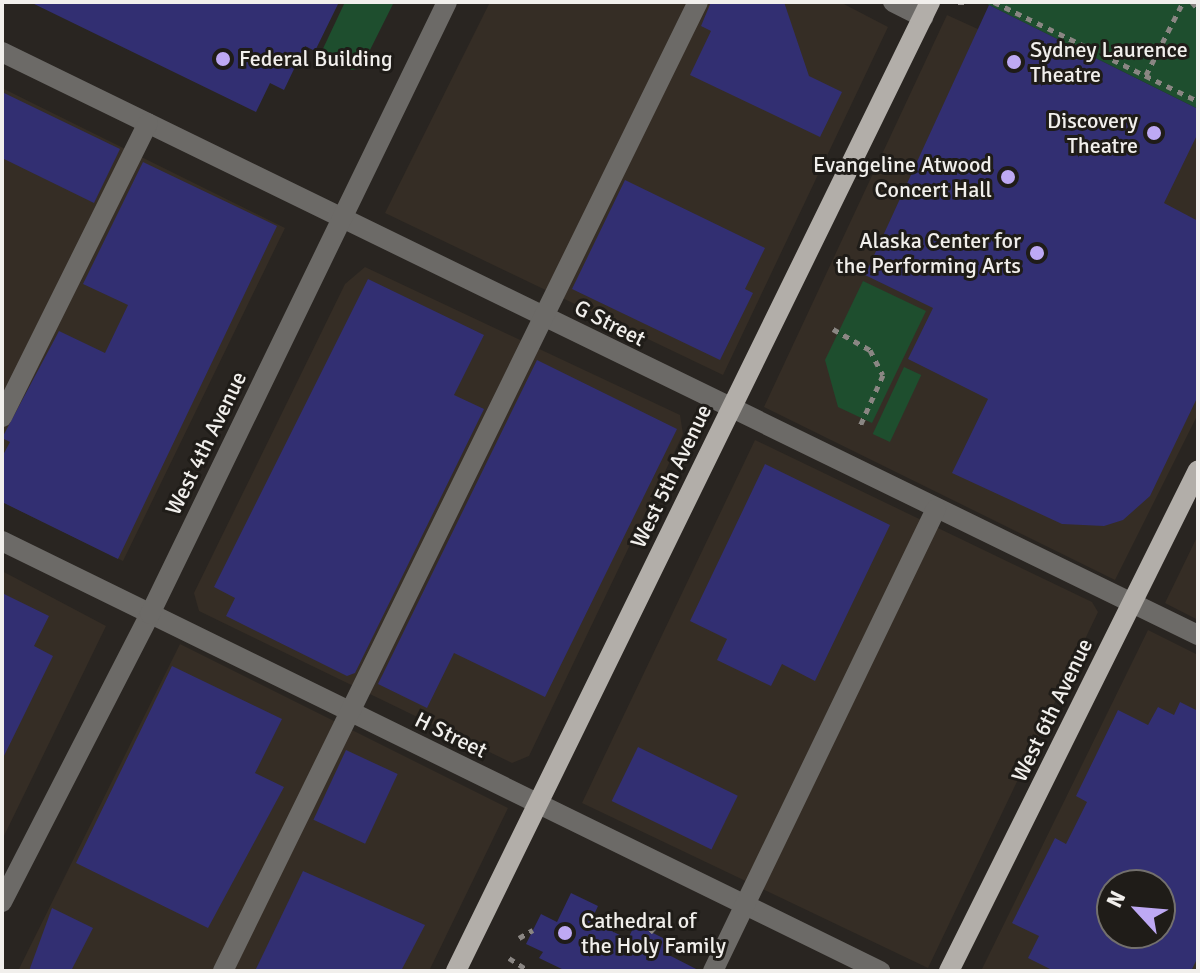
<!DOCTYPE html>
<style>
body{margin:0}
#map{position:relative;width:1200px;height:973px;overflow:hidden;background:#292521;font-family:Signika,sans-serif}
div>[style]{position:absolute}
.built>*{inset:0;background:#352d25}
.green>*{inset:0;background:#1e4e2e;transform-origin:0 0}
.building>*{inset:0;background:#322f72;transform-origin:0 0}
.path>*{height:5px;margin-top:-2.5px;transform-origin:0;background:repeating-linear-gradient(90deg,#8a8683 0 6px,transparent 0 12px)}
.minor>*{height:20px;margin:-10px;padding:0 10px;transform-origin:10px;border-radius:10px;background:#6c6a67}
.major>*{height:20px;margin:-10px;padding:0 10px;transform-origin:10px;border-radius:10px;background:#b2aea9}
.dots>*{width:22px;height:22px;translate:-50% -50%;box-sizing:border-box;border:4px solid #1f1c18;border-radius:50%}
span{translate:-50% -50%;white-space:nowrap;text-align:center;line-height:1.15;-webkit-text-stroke:6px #1f1c18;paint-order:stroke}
.poi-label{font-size:22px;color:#f1efec}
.left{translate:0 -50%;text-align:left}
.right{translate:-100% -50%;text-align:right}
.street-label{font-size:22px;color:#f1efec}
.frame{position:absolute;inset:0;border:4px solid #f1efec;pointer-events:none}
.north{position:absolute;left:1096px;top:869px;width:80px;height:80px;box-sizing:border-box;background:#1f1c18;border:2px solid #73706d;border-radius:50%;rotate:296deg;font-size:22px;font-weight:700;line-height:32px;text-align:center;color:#f1efec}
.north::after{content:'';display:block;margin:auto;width:28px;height:36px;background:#bea9f4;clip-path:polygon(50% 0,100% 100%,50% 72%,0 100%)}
</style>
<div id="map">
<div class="built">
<i style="clip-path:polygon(490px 2px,840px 2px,888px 27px,723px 375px,385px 213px)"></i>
<i style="clip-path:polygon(947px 15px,1198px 129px,1198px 414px,1115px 580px,764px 407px)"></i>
<i style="clip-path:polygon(2px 88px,285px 228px,123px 561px,2px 502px)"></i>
<i style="clip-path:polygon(365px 267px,680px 415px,683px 434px,529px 756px,512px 763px,199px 611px,194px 593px,345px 284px)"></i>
<i style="clip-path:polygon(755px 440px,1092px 602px,1098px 612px,928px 968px,582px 803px)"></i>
<i style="clip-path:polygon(1198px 535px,1198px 620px,1165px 603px)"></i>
<i style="clip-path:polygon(2px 571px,106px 626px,2px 840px)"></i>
<i style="clip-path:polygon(evenodd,1148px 630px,1198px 655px,1198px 971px,981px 971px,1148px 630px,1112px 885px,1160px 885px,1160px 933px,1112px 933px,1112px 885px)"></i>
<i style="clip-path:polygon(180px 644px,508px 808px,429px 971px,18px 971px)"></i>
</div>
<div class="green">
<i style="clip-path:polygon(345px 2px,394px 2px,361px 68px,352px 70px,320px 55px)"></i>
<i style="clip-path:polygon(984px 2px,1198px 2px,1198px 109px,989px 5px)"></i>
<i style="clip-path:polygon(863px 281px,926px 311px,872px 423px,838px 407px,825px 360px)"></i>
<i style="left:904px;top:367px;width:19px;height:74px;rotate:25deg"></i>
</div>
<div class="building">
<i style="clip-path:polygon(30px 2px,339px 2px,315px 51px,305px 46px,284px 90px,270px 83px,256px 112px)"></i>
<i style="clip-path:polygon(711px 2px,784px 2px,809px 76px,842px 92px,820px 137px,690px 75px,711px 31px,701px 26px)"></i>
<i style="clip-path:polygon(989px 5px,1198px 109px,1198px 133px,1164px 203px,1198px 221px,1198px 396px,1150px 496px,1123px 520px,1104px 526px,1062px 524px,952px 473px,988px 399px,908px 359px,933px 308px,865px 275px)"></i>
<i style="clip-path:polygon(2px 92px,120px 149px,94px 203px,2px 158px)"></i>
<i style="clip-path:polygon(143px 162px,277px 226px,118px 559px,2px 502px,2px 457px,10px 442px,2px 438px,59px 331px,105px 353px,128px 305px,83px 284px)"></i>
<i style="clip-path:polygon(625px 180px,765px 248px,745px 289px,753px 293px,720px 360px,572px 289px)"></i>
<i style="clip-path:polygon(368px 279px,484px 335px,454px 395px,484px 409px,355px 673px,347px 676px,226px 616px,235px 598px,214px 587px)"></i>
<i style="clip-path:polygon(537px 360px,677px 429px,545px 697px,454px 653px,427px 708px,378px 684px)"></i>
<i style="clip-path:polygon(765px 464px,890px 525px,815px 681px,782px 664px,771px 686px,717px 660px,727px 639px,690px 621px)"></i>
<i style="clip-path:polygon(2px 593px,49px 616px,34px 646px,53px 656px,2px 760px)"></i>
<i style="clip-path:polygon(172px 666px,282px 719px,255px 773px,284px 787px,208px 928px,76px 863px)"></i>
<i style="clip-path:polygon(evenodd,1180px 702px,1198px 711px,1198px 957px,1191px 971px,1054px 971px,1028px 958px,1039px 936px,1012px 923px,1055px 838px,1066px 844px,1087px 802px,1076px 796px,1118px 710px,1148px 725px,1158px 707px,1174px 715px,1180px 702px,1112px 885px,1160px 885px,1160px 933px,1112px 933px,1112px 885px)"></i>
<i style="left:638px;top:747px;width:111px;height:60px;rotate:26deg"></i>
<i style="left:346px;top:750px;width:57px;height:77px;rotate:25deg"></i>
<i style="clip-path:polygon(303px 871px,425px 925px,401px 971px,255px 971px)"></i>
<i style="clip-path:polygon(571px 893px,598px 906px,591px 921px,628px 939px,635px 924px,669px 941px,663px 952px,700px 971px,566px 971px,539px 958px,543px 952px,526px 944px,541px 914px,557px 922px)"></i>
<i style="clip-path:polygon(52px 908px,93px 928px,71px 971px,29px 971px)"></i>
</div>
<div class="path">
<i style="left:958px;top:2px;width:11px"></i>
<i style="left:994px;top:2px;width:227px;rotate:25.9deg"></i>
<i style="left:1192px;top:2px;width:9px;rotate:49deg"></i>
<i style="left:1146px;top:75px;width:82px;rotate:-63.1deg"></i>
<i style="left:833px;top:329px;width:43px;rotate:29.6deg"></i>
<i style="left:870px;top:350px;width:28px;rotate:63deg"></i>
<i style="left:883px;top:375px;width:56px;rotate:114.3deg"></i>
<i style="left:650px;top:932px;width:34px;rotate:-47deg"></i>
<i style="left:519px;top:938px;width:16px;rotate:-30deg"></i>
<i style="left:509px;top:958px;width:24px;rotate:33deg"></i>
</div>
<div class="minor">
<i style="left:893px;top:2px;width:34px;rotate:27deg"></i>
<i style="left:2px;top:52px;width:1331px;rotate:25.99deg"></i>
<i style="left:2px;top:417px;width:328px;rotate:-63.6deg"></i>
<i style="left:2px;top:541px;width:978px;rotate:26.09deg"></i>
<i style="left:2px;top:902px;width:324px;rotate:-62.8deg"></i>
<i style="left:150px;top:614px;width:680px;rotate:-64.11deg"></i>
<i style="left:223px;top:971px;width:1079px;rotate:-63.89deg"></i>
<i style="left:713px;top:971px;width:513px;rotate:-64.23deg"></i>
</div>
<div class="major">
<i style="left:456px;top:971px;width:1079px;rotate:-63.93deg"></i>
<i style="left:949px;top:971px;width:559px;rotate:-63.57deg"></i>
</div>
<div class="dots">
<i style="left:223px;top:59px;background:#bea9f4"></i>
<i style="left:1014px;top:62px;background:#bea9f4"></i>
<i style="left:1154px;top:133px;background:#bea9f4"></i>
<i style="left:1008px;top:177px;background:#bea9f4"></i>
<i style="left:1037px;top:253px;background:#bea9f4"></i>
<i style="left:565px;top:933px;background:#bea9f4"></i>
</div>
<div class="poi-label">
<span class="left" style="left:1030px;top:62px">Sydney Laurence<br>Theatre</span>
<span class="left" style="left:239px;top:59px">Federal Building</span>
<span class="right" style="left:1138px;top:133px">Discovery<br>Theatre</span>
<span class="right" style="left:992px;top:177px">Evangeline Atwood<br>Concert Hall</span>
<span class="right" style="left:1021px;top:253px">Alaska Center for<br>the Performing Arts</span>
<span class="left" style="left:581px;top:933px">Cathedral of<br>the Holy Family</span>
</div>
<div class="street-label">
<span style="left:610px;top:323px;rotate:27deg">G Street</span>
<span style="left:206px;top:443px;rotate:-64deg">West 4th Avenue</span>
<span style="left:671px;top:476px;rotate:-64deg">West 5th Avenue</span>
<span style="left:1052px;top:710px;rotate:-64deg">West 6th Avenue</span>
<span style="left:451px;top:735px;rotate:26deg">H Street</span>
</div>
<div class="frame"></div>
<div class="north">N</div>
</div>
